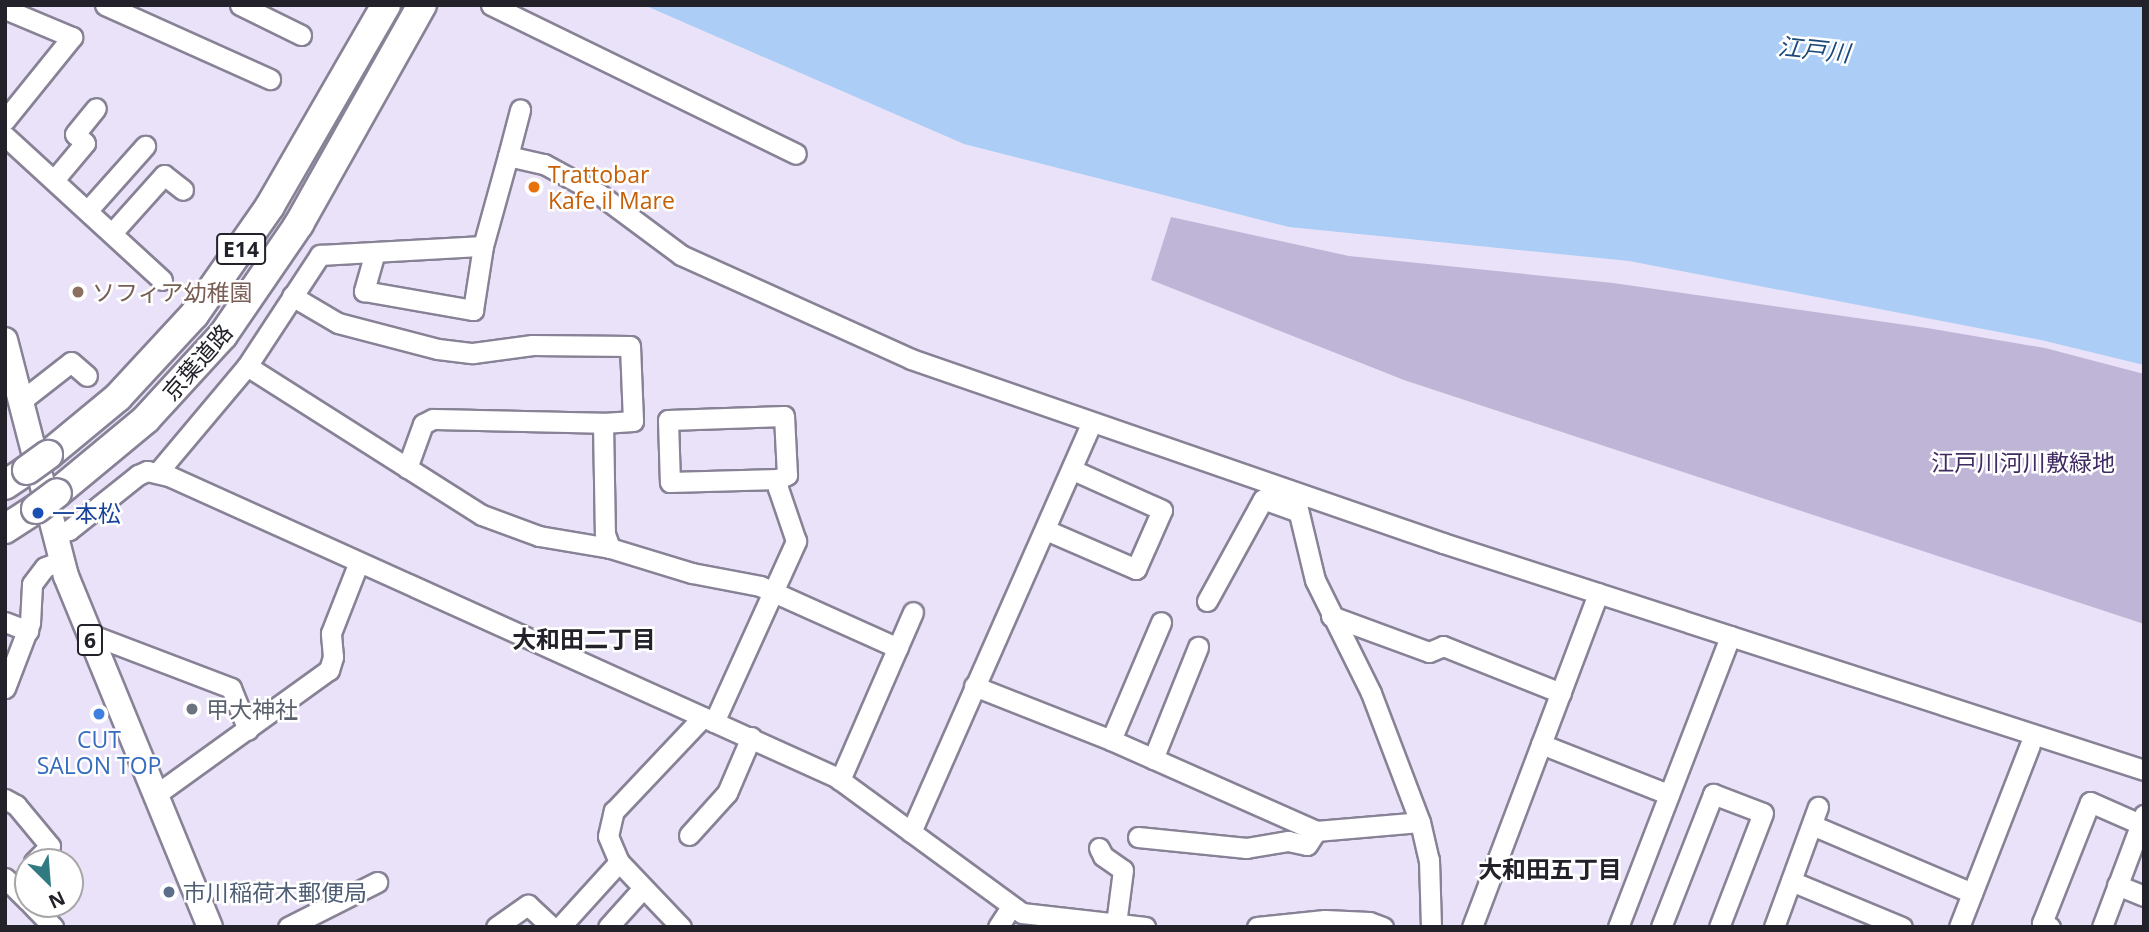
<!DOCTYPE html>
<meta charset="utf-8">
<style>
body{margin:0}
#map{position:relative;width:2149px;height:932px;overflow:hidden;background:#e9e2f8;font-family:"Open Sans","Noto Sans JP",sans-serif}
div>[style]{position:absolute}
.green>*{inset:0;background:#bfb5d6}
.water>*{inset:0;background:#accef6}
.roads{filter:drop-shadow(2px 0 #888296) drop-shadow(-2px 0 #888296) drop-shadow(0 2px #888296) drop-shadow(0 -2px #888296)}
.minor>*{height:19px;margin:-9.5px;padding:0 9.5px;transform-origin:9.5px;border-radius:9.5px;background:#fff}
.major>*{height:24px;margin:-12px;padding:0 12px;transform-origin:12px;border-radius:12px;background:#fff}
.highway>*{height:28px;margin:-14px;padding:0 14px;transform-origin:14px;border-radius:14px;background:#fff}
.bridges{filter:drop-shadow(2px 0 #888296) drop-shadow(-2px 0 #888296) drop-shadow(0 2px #888296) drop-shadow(0 -2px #888296)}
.highway-bridge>*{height:28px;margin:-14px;padding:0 14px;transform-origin:14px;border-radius:14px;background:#fff}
.dots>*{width:19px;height:19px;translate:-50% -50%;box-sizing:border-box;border:4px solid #fff;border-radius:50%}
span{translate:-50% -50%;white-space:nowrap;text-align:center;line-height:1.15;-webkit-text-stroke:5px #fff;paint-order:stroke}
.shield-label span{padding:2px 5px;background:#fff;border:2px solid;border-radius:5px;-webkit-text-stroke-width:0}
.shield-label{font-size:21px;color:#232129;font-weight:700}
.food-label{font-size:23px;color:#c56008}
.left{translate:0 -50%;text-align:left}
.education-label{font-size:23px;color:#785e54}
.street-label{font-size:23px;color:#232129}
.park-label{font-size:23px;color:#402a62}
.transit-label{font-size:23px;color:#164399}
.worship-label{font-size:23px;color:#5b616d}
.shop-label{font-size:23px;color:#366cbe}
.service-label{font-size:23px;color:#4e5e75}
.water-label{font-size:24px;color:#1b4a7b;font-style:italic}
.neighbourhood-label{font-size:24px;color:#232129;font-weight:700}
.frame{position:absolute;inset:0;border:7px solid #232129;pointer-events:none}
.north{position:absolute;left:14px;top:848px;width:70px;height:70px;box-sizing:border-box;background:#fff;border:2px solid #a7a6a9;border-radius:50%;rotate:155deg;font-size:19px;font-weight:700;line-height:28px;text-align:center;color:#232129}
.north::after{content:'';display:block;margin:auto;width:24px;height:32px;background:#327a82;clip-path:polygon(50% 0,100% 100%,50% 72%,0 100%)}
</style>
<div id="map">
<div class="green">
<i style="clip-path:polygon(1171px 217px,1349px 256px,1613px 283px,1927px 328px,2045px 348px,2144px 374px,2144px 624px,1404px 380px,1151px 280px)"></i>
</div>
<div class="water">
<i style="clip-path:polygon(644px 5px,2144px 5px,2144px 365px,2041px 340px,1629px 261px,1289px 227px,964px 144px)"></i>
</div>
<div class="roads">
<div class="minor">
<i style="left:105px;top:5px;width:181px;rotate:24.2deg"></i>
<i style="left:240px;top:5px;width:68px;rotate:26.2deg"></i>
<i style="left:491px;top:5px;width:339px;rotate:26deg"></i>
<i style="left:5px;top:9px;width:73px;rotate:22.7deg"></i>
<i style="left:72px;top:37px;width:107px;rotate:128.9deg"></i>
<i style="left:5px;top:136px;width:213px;rotate:42.5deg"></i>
<i style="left:508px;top:156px;width:48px;rotate:-75.4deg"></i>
<i style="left:54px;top:180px;width:48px;rotate:-50deg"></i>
<i style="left:85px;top:143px;width:13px;rotate:-138deg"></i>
<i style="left:75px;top:134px;width:33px;rotate:-51deg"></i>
<i style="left:88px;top:210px;width:86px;rotate:-48.3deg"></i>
<i style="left:112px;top:233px;width:78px;rotate:-48.1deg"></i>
<i style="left:164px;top:175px;width:24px;rotate:38deg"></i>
<i style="left:375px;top:252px;width:41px;rotate:105.8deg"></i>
<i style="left:364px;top:291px;width:111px;rotate:9.9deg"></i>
<i style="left:473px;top:310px;width:65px;rotate:-81.1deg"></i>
<i style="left:292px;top:296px;width:53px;rotate:30.4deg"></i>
<i style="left:338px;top:323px;width:103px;rotate:14.6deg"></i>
<i style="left:438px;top:349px;width:35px;rotate:7deg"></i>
<i style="left:473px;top:353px;width:60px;rotate:-7.7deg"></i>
<i style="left:532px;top:345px;width:98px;rotate:0.6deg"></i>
<i style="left:630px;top:346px;width:75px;rotate:87.7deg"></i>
<i style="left:633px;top:421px;width:30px;rotate:176deg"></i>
<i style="left:247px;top:366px;width:278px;rotate:32.4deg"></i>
<i style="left:482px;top:515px;width:61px;rotate:20.2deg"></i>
<i style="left:539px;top:536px;width:72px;rotate:9.6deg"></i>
<i style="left:21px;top:401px;width:63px;rotate:-38deg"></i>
<i style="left:71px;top:362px;width:21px;rotate:41deg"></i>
<i style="left:407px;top:468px;width:47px;rotate:-70deg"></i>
<i style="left:423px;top:424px;width:11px;rotate:-27deg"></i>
<i style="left:433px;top:419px;width:170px;rotate:1.3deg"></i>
<i style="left:603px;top:423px;width:111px;rotate:89deg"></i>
<i style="left:605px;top:534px;width:15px;rotate:70deg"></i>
<i style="left:610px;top:548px;width:86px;rotate:17deg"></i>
<i style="left:692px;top:573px;width:69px;rotate:10.8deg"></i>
<i style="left:760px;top:586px;width:151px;rotate:24.2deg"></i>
<i style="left:158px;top:472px;width:138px;rotate:-50deg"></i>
<i style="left:247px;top:366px;width:133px;rotate:-56.7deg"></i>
<i style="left:320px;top:255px;width:163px;rotate:-3.2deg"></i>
<i style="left:483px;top:246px;width:93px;rotate:-74.5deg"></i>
<i style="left:508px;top:156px;width:37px;rotate:13deg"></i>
<i style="left:544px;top:164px;width:63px;rotate:28.6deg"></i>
<i style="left:599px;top:194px;width:102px;rotate:36.6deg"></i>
<i style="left:681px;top:255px;width:252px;rotate:24.3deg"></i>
<i style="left:911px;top:359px;width:563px;rotate:19.08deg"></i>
<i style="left:1443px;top:543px;width:737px;rotate:17.94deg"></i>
<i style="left:1302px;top:495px;width:11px;rotate:117deg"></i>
<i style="left:1297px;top:505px;width:77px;rotate:76.5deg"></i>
<i style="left:1315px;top:580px;width:126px;rotate:63.6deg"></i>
<i style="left:1371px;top:693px;width:138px;rotate:69.2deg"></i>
<i style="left:1420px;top:822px;width:39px;rotate:77deg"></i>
<i style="left:1429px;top:860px;width:67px;rotate:88.3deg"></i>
<i style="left:1046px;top:530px;width:98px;rotate:23.4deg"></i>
<i style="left:1136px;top:569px;width:64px;rotate:-66.2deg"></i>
<i style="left:1162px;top:510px;width:98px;rotate:-155.8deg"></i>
<i style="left:55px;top:535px;width:15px;rotate:-20deg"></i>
<i style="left:69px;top:530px;width:88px;rotate:-38.6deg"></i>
<i style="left:138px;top:475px;width:10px;rotate:-24deg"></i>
<i style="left:147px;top:471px;width:23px;rotate:13deg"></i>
<i style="left:169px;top:476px;width:732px;rotate:24.29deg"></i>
<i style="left:836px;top:777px;width:230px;rotate:36.2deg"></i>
<i style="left:1022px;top:913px;width:124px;rotate:6.5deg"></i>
<i style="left:1207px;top:601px;width:116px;rotate:-61.2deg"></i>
<i style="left:1263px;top:499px;width:37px;rotate:20deg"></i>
<i style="left:1331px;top:616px;width:104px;rotate:20.2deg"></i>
<i style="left:1429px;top:652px;width:15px;rotate:-23deg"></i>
<i style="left:1443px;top:646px;width:127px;rotate:21.7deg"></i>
<i style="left:5px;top:622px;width:25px;rotate:21deg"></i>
<i style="left:87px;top:633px;width:154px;rotate:20.9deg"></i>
<i style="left:231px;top:688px;width:45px;rotate:68deg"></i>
<i style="left:974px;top:686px;width:147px;rotate:21.5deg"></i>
<i style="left:1111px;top:740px;width:224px;rotate:23.9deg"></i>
<i style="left:1316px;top:831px;width:104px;rotate:-4.9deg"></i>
<i style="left:5px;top:688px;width:70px;rotate:-69deg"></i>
<i style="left:30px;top:623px;width:39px;rotate:-87deg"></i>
<i style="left:32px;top:584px;width:21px;rotate:-53deg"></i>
<i style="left:45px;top:567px;width:17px;rotate:-21deg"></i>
<i style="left:714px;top:722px;width:199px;rotate:-65.6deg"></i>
<i style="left:796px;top:541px;width:56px;rotate:-108.8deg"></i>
<i style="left:778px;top:488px;width:9px;rotate:-90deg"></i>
<i style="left:778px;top:479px;width:10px;rotate:-24deg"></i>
<i style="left:787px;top:475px;width:59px;rotate:-92.9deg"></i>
<i style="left:784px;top:416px;width:116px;rotate:178deg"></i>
<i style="left:668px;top:420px;width:62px;rotate:88.2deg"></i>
<i style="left:670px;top:482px;width:108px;rotate:-1.6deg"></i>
<i style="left:1111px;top:740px;width:128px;rotate:-67deg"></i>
<i style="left:1541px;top:744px;width:136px;rotate:21.5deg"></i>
<i style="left:1153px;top:759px;width:121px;rotate:-68.1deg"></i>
<i style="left:840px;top:780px;width:183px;rotate:-66.5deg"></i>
<i style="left:154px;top:796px;width:216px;rotate:-35.8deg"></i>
<i style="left:329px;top:670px;width:14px;rotate:-73deg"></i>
<i style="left:333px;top:657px;width:24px;rotate:-95deg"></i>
<i style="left:331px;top:633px;width:74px;rotate:-68.6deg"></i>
<i style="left:5px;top:799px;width:13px;rotate:29deg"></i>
<i style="left:16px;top:805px;width:53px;rotate:50.3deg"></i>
<i style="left:50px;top:846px;width:23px;rotate:135deg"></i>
<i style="left:1812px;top:825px;width:174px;rotate:23deg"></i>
<i style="left:911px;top:832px;width:441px;rotate:-66.2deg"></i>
<i style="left:689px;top:835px;width:57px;rotate:-47.9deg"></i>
<i style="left:727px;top:793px;width:61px;rotate:-66.8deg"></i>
<i style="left:1138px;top:837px;width:109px;rotate:5.8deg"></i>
<i style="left:1246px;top:848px;width:43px;rotate:-9.5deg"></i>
<i style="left:1288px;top:841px;width:19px;rotate:12deg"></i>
<i style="left:1307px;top:845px;width:17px;rotate:-57deg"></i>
<i style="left:1099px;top:848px;width:9px;rotate:63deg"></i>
<i style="left:1103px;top:856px;width:24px;rotate:35deg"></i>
<i style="left:1123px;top:870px;width:54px;rotate:97.4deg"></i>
<i style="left:5px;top:878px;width:33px;rotate:45deg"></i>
<i style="left:1791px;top:881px;width:120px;rotate:22.5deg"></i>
<i style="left:2117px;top:885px;width:29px;rotate:22deg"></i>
<i style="left:31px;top:904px;width:32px;rotate:46deg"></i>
<i style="left:288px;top:927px;width:100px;rotate:-26.8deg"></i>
<i style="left:496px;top:927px;width:39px;rotate:-35deg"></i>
<i style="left:528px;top:905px;width:33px;rotate:43deg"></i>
<i style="left:560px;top:927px;width:88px;rotate:-47.8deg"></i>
<i style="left:608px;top:927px;width:52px;rotate:-48.1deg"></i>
<i style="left:681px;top:927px;width:90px;rotate:-133.6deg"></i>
<i style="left:619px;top:862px;width:28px;rotate:-113deg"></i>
<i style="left:608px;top:836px;width:26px;rotate:-77deg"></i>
<i style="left:614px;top:811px;width:129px;rotate:-46.6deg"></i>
<i style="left:998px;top:927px;width:24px;rotate:-57deg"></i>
<i style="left:1257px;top:927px;width:68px;rotate:-5.9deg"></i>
<i style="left:1325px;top:920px;width:44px;rotate:2.6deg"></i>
<i style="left:1369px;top:922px;width:15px;rotate:20deg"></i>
<i style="left:1472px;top:927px;width:357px;rotate:-69.3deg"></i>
<i style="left:1618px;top:927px;width:312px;rotate:-68.9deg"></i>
<i style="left:1661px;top:927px;width:143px;rotate:-68.6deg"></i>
<i style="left:1713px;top:794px;width:53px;rotate:20.8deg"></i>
<i style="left:1763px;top:813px;width:122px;rotate:111.1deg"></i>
<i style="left:1774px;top:927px;width:128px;rotate:-69.9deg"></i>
<i style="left:1959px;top:927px;width:195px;rotate:-68.7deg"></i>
<i style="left:2050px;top:927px;width:9px;rotate:-153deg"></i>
<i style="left:2042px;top:923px;width:130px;rotate:-68.4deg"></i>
<i style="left:2090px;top:802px;width:55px;rotate:23.7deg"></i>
<i style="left:2102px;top:927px;width:120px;rotate:-69.4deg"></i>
</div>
<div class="major">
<i style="left:5px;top:340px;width:244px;rotate:75.5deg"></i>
<i style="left:66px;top:576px;width:379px;rotate:67.7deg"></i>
</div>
<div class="highway">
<i style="left:48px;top:455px;width:91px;rotate:-39.6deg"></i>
<i style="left:118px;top:397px;width:112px;rotate:-47.2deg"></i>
<i style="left:194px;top:315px;width:133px;rotate:-55.1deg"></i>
<i style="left:270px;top:206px;width:232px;rotate:-60deg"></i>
<i style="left:5px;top:485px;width:27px;rotate:-34deg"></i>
<i style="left:57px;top:493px;width:116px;rotate:-39.7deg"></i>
<i style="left:146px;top:419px;width:114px;rotate:-47.5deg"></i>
<i style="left:223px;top:335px;width:135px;rotate:-55.6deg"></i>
<i style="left:299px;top:224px;width:251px;rotate:-60.7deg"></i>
<i style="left:5px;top:529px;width:37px;rotate:-33deg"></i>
</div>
</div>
<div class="bridges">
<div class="highway-bridge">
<i style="left:27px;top:470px;width:26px;rotate:-36deg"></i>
<i style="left:36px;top:509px;width:26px;rotate:-37deg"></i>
</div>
</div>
<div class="dots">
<i style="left:534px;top:187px;background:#e8710a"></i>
<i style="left:78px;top:292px;background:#8d6e63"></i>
<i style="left:38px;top:513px;background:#1a4fb4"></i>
<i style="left:192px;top:709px;background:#6b7280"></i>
<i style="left:99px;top:714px;background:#3f7fe0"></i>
<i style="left:169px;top:892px;background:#5c6f8a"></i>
</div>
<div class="shield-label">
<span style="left:241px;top:249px">E14</span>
<span style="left:90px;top:640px">6</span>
</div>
<div class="food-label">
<span class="left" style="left:548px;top:187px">Trattobar<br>Kafe il Mare</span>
</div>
<div class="education-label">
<span class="left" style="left:92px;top:292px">ソフィア幼稚園</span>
</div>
<div class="street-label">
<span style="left:197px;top:362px;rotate:-49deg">京葉道路</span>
</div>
<div class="park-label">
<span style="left:2023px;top:462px">江戸川河川敷緑地</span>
</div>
<div class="transit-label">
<span class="left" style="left:52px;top:513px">一本松</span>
</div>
<div class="worship-label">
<span class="left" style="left:206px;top:709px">甲大神社</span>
</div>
<div class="shop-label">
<span style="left:99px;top:752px">CUT<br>SALON TOP</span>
</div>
<div class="service-label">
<span class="left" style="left:183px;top:892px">市川稲荷木郵便局</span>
</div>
<div class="water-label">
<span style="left:1814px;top:49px;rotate:6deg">江戸川</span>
</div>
<div class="neighbourhood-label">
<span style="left:584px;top:639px">大和田二丁目</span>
<span style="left:1550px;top:869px">大和田五丁目</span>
</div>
<div class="frame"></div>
<div class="north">N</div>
</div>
